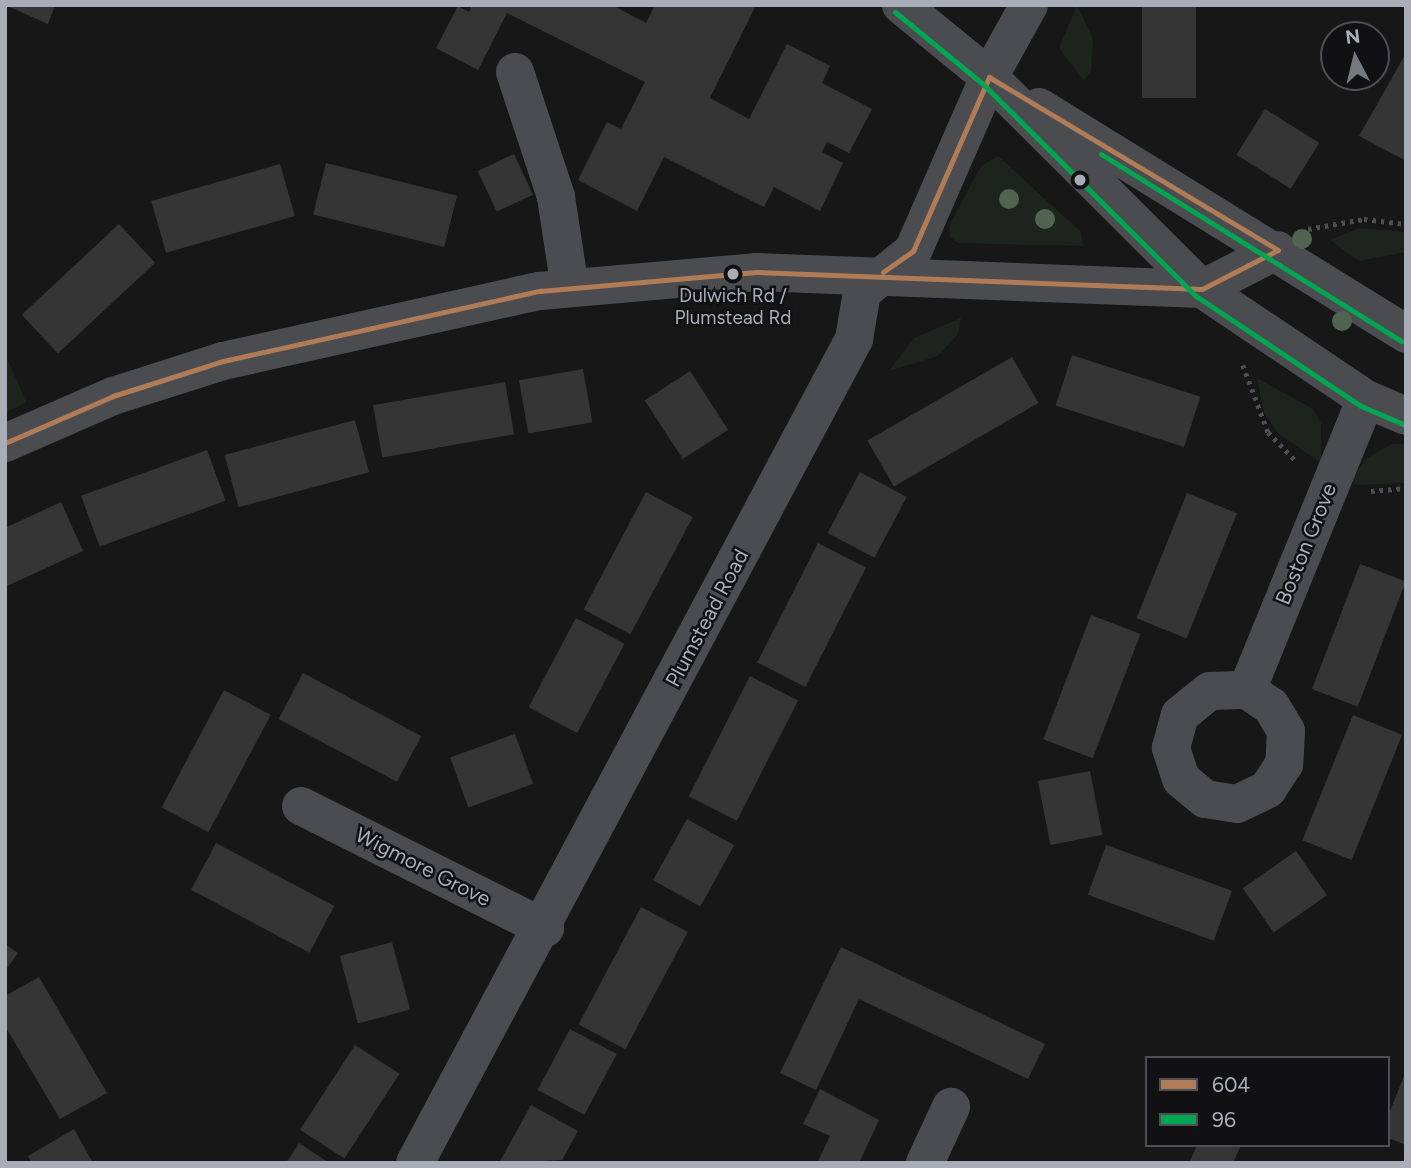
<!DOCTYPE html>
<style>
body{margin:0}
#map{position:relative;width:1411px;height:1168px;overflow:hidden;background:#171717;font-family:Figtree,sans-serif}
div>[style]{position:absolute}
.green>*{inset:0;background:#1d241e}
.building>*{inset:0;background:#353536;transform-origin:0 0}
.path>*{height:4.5px;margin-top:-2.25px;transform-origin:0;background:repeating-linear-gradient(90deg,#4d4e52 0 3.5px,transparent 0 8.5px)}
.street>*{height:38px;margin:-19px;padding:0 19px;transform-origin:19px;border-radius:19px;background:#4b4c50}
.bus-1>*{height:5px;margin:-2.5px;padding:0 2.5px;transform-origin:2.5px;border-radius:2.5px;background:#b07c57}
.bus-2>*{height:5px;margin:-2.5px;padding:0 2.5px;transform-origin:2.5px;border-radius:2.5px;background:#00a651}
.trees>*{width:20px;height:20px;margin:-10px;border-radius:50%;background:#506451}
.dots>*{width:19px;height:19px;translate:-50% -50%;box-sizing:border-box;border:4px solid #111113;border-radius:50%}
span{translate:-50% -50%;white-space:nowrap;text-align:center;line-height:1.15;-webkit-text-stroke:5px #111113;paint-order:stroke}
.bus-label{font-size:19px;color:#a8adb8}
.street-label{font-size:21px;color:#a8adb8}
.frame{position:absolute;inset:0;border:7px solid #a8adb8;pointer-events:none}
.legend{position:absolute;left:1145px;top:1056px;width:245px;height:91px;box-sizing:border-box;background:#111113;border:2px solid #4d4f55;margin:0;padding:9px 12px;list-style:none;font-size:21px;color:#a8adb8}
.legend li{display:flex;align-items:center;gap:14px;height:35px}
.legend b{width:35px;border:2px solid #4d4f55}
.north{position:absolute;left:1320px;top:21px;width:70px;height:70px;box-sizing:border-box;background:#111113;border:2px solid #4d4f55;border-radius:50%;rotate:353deg;font-size:19px;font-weight:700;line-height:28px;text-align:center;color:#a8adb8}
.north::after{content:'';display:block;margin:auto;width:24px;height:32px;background:#757880;clip-path:polygon(50% 0,100% 100%,50% 72%,0 100%)}
</style>
<div id="map">
<div class="green">
<i style="clip-path:polygon(1077px 5px,1093px 39px,1091px 70px,1084px 81px,1059px 48px)"></i>
<i style="clip-path:polygon(998px 156px,1081px 232px,1083px 246px,958px 243px,950px 237px,949px 226px,981px 166px)"></i>
<i style="clip-path:polygon(1359px 228px,1406px 232px,1406px 252px,1359px 261px,1330px 240px)"></i>
<i style="clip-path:polygon(961px 318px,958px 334px,938px 356px,889px 371px,914px 338px)"></i>
<i style="clip-path:polygon(5px 353px,26px 402px,5px 413px)"></i>
<i style="clip-path:polygon(1257px 378px,1313px 409px,1321px 423px,1321px 463px,1279px 434px,1264px 413px)"></i>
<i style="clip-path:polygon(1392px 444px,1406px 444px,1406px 483px,1355px 485px,1351px 481px,1365px 459px)"></i>
</div>
<div class="building">
<i style="clip-path:polygon(5px 5px,55px 5px,48px 24px)"></i>
<i style="clip-path:polygon(472px 5px,612px 5px,646px 23px,655px 5px,756px 5px,710px 98px,749px 119px,787px 44px,830px 66px,822px 83px,872px 109px,849px 153px,827px 142px,822px 152px,843px 163px,820px 211px,774px 187px,764px 207px,664px 157px,637px 211px,578px 180px,607px 122px,621px 129px,645px 82px,507px 13px,478px 70px,436px 48px,458px 6px,469px 12px)"></i>
<i style="left:1142px;top:5px;width:54px;height:93px"></i>
<i style="clip-path:polygon(1406px 53px,1406px 161px,1359px 136px)"></i>
<i style="left:1265px;top:109px;width:64px;height:54px;rotate:32deg"></i>
<i style="left:514px;top:154px;width:45px;height:40px;rotate:65deg"></i>
<i style="left:326px;top:163px;width:135px;height:53px;rotate:14deg"></i>
<i style="left:280px;top:164px;width:54px;height:134px;rotate:74deg"></i>
<i style="left:119px;top:224px;width:53px;height:133px;rotate:47deg"></i>
<i style="left:1072px;top:355px;width:135px;height:53px;rotate:18deg"></i>
<i style="left:1012px;top:357px;width:53px;height:167px;rotate:60deg"></i>
<i style="left:583px;top:369px;width:54px;height:65px;rotate:80deg"></i>
<i style="left:690px;top:371px;width:70px;height:54px;rotate:57deg"></i>
<i style="left:505px;top:382px;width:53px;height:134px;rotate:80deg"></i>
<i style="left:355px;top:420px;width:54px;height:135px;rotate:75deg"></i>
<i style="left:207px;top:450px;width:54px;height:134px;rotate:70deg"></i>
<i style="left:860px;top:472px;width:53px;height:69px;rotate:28deg"></i>
<i style="left:646px;top:492px;width:53px;height:133px;rotate:28deg"></i>
<i style="left:1187px;top:493px;width:54px;height:135px;rotate:22deg"></i>
<i style="clip-path:polygon(61px 502px,83px 551px,5px 587px,5px 528px)"></i>
<i style="left:818px;top:543px;width:54px;height:134px;rotate:27deg"></i>
<i style="left:1360px;top:564px;width:49px;height:134px;rotate:21deg"></i>
<i style="left:1091px;top:615px;width:53px;height:133px;rotate:21deg"></i>
<i style="left:576px;top:618px;width:55px;height:101px;rotate:28deg"></i>
<i style="left:303px;top:673px;width:134px;height:52px;rotate:28deg"></i>
<i style="left:750px;top:676px;width:54px;height:135px;rotate:27deg"></i>
<i style="left:224px;top:690px;width:53px;height:133px;rotate:28deg"></i>
<i style="left:1353px;top:715px;width:53px;height:135px;rotate:22deg"></i>
<i style="left:515px;top:734px;width:53px;height:69px;rotate:70deg"></i>
<i style="left:1090px;top:771px;width:65px;height:53px;rotate:79deg"></i>
<i style="left:687px;top:819px;width:54px;height:70px;rotate:29deg"></i>
<i style="left:216px;top:843px;width:134px;height:53px;rotate:28deg"></i>
<i style="left:1106px;top:845px;width:134px;height:53px;rotate:20deg"></i>
<i style="left:1296px;top:851px;width:54px;height:65px;rotate:55deg"></i>
<i style="left:641px;top:907px;width:53px;height:133px;rotate:28deg"></i>
<i style="left:392px;top:942px;width:70px;height:54px;rotate:75deg"></i>
<i style="clip-path:polygon(5px 944px,18px 953px,5px 971px)"></i>
<i style="clip-path:polygon(841px 947px,1045px 1044px,1028px 1079px,859px 999px,816px 1090px,780px 1073px)"></i>
<i style="clip-path:polygon(39px 977px,107px 1093px,60px 1119px,5px 1026px,5px 996px)"></i>
<i style="left:570px;top:1029px;width:53px;height:69px;rotate:28deg"></i>
<i style="left:355px;top:1045px;width:53px;height:101px;rotate:33deg"></i>
<i style="clip-path:polygon(1406px 1071px,1406px 1145px,1388px 1138px,1388px 1116px)"></i>
<i style="clip-path:polygon(820px 1089px,879px 1120px,859px 1163px,817px 1163px,830px 1136px,803px 1124px)"></i>
<i style="clip-path:polygon(531px 1105px,578px 1131px,562px 1160px,499px 1163px)"></i>
<i style="clip-path:polygon(74px 1129px,93px 1163px,32px 1163px,28px 1156px)"></i>
<i style="clip-path:polygon(299px 1143px,329px 1163px,286px 1163px)"></i>
<i style="clip-path:polygon(1197px 1145px,1241px 1145px,1233px 1163px,1189px 1163px)"></i>
</div>
<div class="path">
<i style="left:1308px;top:229px;width:57px;rotate:-10.1deg"></i>
<i style="left:1364px;top:219px;width:42px;rotate:6.8deg"></i>
<i style="left:1243px;top:365px;width:72px;rotate:69.5deg"></i>
<i style="left:1268px;top:432px;width:42px;rotate:46deg"></i>
<i style="left:1371px;top:491px;width:35px;rotate:-5deg"></i>
</div>
<div class="street">
<i style="left:901px;top:5px;width:114px;rotate:39.3deg"></i>
<i style="left:989px;top:77px;width:301px;rotate:44.9deg"></i>
<i style="left:1202px;top:289px;width:197px;rotate:33.9deg"></i>
<i style="left:1366px;top:399px;width:43px;rotate:23deg"></i>
<i style="left:515px;top:72px;width:132px;rotate:71.8deg"></i>
<i style="left:556px;top:197px;width:92px;rotate:81.3deg"></i>
<i style="left:1039px;top:107px;width:432px;rotate:31.7deg"></i>
<i style="left:5px;top:443px;width:118px;rotate:-23.5deg"></i>
<i style="left:113px;top:396px;width:115px;rotate:-17.7deg"></i>
<i style="left:223px;top:361px;width:325px;rotate:-12.5deg"></i>
<i style="left:540px;top:291px;width:217px;rotate:-5deg"></i>
<i style="left:756px;top:272px;width:446px;rotate:2.2deg"></i>
<i style="left:1202px;top:289px;width:85px;rotate:-27.2deg"></i>
<i style="left:1247px;top:690px;width:29px;rotate:34deg"></i>
<i style="left:1271px;top:706px;width:29px;rotate:59deg"></i>
<i style="left:1286px;top:731px;width:33px;rotate:93deg"></i>
<i style="left:1284px;top:764px;width:30px;rotate:123deg"></i>
<i style="left:1268px;top:789px;width:34px;rotate:154deg"></i>
<i style="left:1237px;top:804px;width:32px;rotate:-171deg"></i>
<i style="left:1205px;top:799px;width:31px;rotate:-140deg"></i>
<i style="left:1181px;top:779px;width:33px;rotate:-108deg"></i>
<i style="left:1171px;top:748px;width:34px;rotate:-75deg"></i>
<i style="left:1180px;top:715px;width:38px;rotate:-39deg"></i>
<i style="left:1210px;top:691px;width:37px;rotate:-2deg"></i>
<i style="left:1247px;top:690px;width:314px;rotate:-67.8deg"></i>
<i style="left:301px;top:806px;width:273px;rotate:26.6deg"></i>
<i style="left:415px;top:1163px;width:934px;rotate:-61.95deg"></i>
<i style="left:854px;top:339px;width:48px;rotate:-80.3deg"></i>
<i style="left:862px;top:292px;width:65px;rotate:-38.8deg"></i>
<i style="left:913px;top:251px;width:190px;rotate:-66.4deg"></i>
<i style="left:989px;top:77px;width:82px;rotate:-60.9deg"></i>
<i style="left:925px;top:1163px;width:62px;rotate:-65.1deg"></i>
</div>
<div class="bus-1">
<i style="left:883px;top:272px;width:37px;rotate:-35deg"></i>
<i style="left:913px;top:251px;width:190px;rotate:-66.4deg"></i>
<i style="left:989px;top:77px;width:337px;rotate:30.9deg"></i>
<i style="left:5px;top:443px;width:118px;rotate:-23.5deg"></i>
<i style="left:113px;top:396px;width:115px;rotate:-17.7deg"></i>
<i style="left:223px;top:361px;width:325px;rotate:-12.5deg"></i>
<i style="left:540px;top:291px;width:217px;rotate:-5deg"></i>
<i style="left:756px;top:272px;width:446px;rotate:2.2deg"></i>
<i style="left:1202px;top:289px;width:85px;rotate:-27.2deg"></i>
</div>
<div class="bus-2">
<i style="left:895px;top:12px;width:114px;rotate:39.3deg"></i>
<i style="left:983px;top:84px;width:301px;rotate:44.9deg"></i>
<i style="left:1196px;top:296px;width:198px;rotate:33.7deg"></i>
<i style="left:1361px;top:406px;width:46px;rotate:23.2deg"></i>
<i style="left:1101px;top:154px;width:354px;rotate:31.9deg"></i>
</div>
<div class="trees">
<i style="left:1009px;top:199px"></i>
<i style="left:1045px;top:219px"></i>
<i style="left:1302px;top:239px"></i>
<i style="left:1342px;top:321px"></i>
</div>
<div class="dots">
<i style="left:1080px;top:180px;background:#a8adb8"></i>
<i style="left:733px;top:274px;background:#a8adb8"></i>
</div>
<div class="bus-label">
<span style="left:733px;top:307px">Dulwich Rd /<br>Plumstead Rd</span>
</div>
<div class="street-label">
<span style="left:1306px;top:544px;rotate:-68deg">Boston Grove</span>
<span style="left:707px;top:618px;rotate:-62deg">Plumstead Road</span>
<span style="left:423px;top:867px;rotate:27deg">Wigmore Grove</span>
</div>
<div class="frame"></div>
<ul class="legend">
<li><b style="height:9px;background:#b07c57"></b>604</li>
<li><b style="height:9px;background:#00a651"></b>96</li>
</ul>
<div class="north">N</div>
</div>
